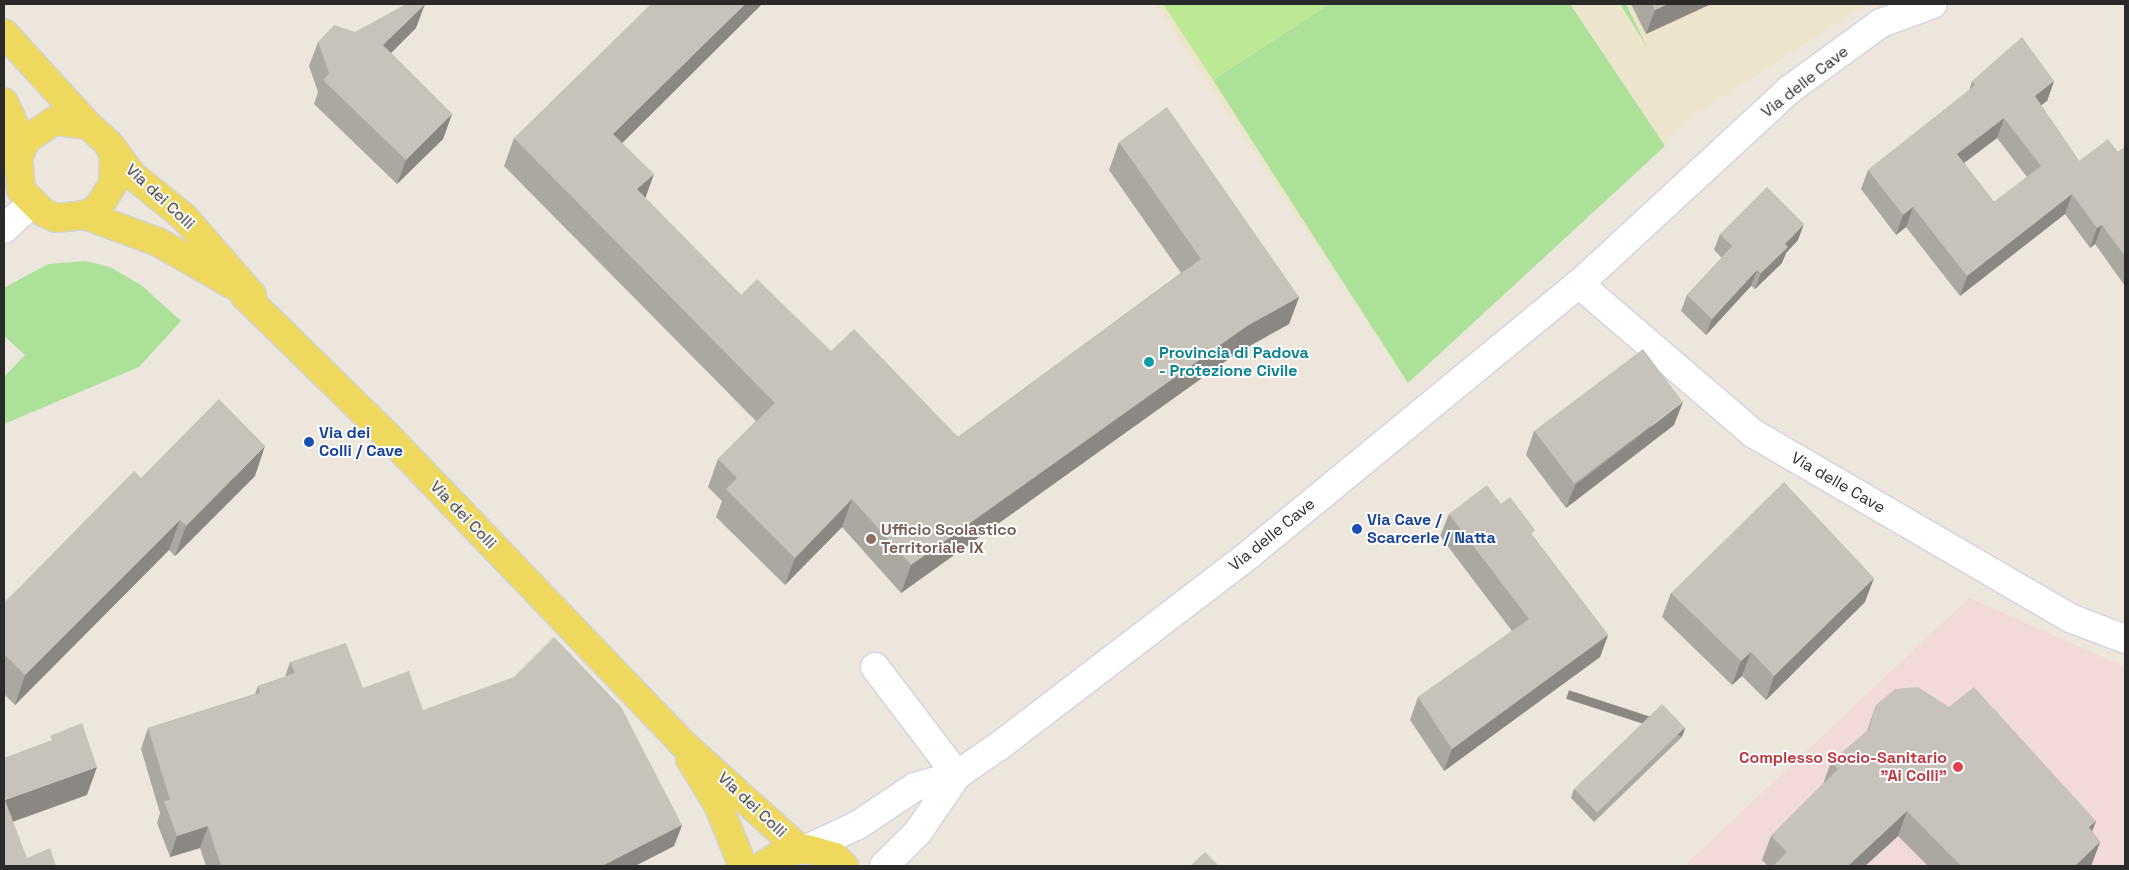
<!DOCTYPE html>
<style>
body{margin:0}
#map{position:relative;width:2129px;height:870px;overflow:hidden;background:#ece6dc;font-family:"Space Grotesk",sans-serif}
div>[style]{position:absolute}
.education>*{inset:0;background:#ede5cb}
.medical>*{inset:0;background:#f2dad9}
.green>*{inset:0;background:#ace199}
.pitch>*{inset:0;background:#bee994}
.roads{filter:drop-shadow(1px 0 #d1d3e2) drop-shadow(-1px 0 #d1d3e2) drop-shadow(0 1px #d1d3e2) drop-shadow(0 -1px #d1d3e2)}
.minor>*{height:28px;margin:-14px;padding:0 14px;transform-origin:14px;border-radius:14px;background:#fff}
.major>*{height:28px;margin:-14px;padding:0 14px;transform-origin:14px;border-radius:14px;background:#eed85e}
.wall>*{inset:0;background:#aba8a1}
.shaded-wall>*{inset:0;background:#8b8883;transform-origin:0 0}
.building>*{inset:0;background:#c7c3bb;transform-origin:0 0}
.dots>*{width:14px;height:14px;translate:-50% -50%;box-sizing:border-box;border:2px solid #fff;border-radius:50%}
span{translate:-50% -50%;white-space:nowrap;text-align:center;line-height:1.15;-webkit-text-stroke:4px #fff;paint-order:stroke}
.street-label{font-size:16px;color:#2a2a2a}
.culture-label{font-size:16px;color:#0d838f;font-weight:700}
.left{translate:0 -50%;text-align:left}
.transit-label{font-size:16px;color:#164399;font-weight:700}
.education-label{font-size:16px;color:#785e54;font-weight:700}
.health-label{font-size:16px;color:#be3a42;font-weight:700}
.right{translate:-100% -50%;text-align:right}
.frame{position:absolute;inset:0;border:5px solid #2a2a2a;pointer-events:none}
</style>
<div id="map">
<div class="education">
<i style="clip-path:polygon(1155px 4px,1867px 4px,1690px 118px,1408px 383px)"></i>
</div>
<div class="medical">
<i style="clip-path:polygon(1969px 598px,2125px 667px,2125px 866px,1684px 866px)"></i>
</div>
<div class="green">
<i style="clip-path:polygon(1329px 4px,1570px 4px,1665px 146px,1408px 383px,1213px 80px)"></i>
<i style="clip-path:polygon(1620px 4px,1626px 4px,1648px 49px)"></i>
<i style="clip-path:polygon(86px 261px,110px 267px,141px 285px,181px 321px,139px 367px,4px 424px,4px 377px,25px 355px,4px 336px,4px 288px,48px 264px)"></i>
</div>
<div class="pitch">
<i style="clip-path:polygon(1163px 4px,1329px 4px,1213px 80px)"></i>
</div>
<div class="roads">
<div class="minor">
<i style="left:4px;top:229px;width:37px;rotate:-43deg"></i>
<i style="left:1579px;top:284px;width:230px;rotate:40.6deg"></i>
<i style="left:1754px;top:434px;width:366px;rotate:30.2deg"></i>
<i style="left:2070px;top:618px;width:59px;rotate:20.9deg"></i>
<i style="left:875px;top:667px;width:136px;rotate:52.8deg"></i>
<i style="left:807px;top:849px;width:56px;rotate:-25.2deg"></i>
<i style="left:858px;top:825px;width:69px;rotate:-33.7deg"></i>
<i style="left:915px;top:787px;width:44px;rotate:-15.9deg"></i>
<i style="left:957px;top:775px;width:51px;rotate:-34.6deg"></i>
<i style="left:999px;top:746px;width:317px;rotate:-37.4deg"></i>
<i style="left:1251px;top:553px;width:424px;rotate:-39.4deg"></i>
<i style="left:1579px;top:284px;width:286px;rotate:-42.7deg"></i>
<i style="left:1789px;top:90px;width:114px;rotate:-36.1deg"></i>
<i style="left:1881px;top:23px;width:55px;rotate:-20.1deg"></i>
<i style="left:884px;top:866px;width:48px;rotate:-45deg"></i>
<i style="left:918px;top:832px;width:69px;rotate:-55.6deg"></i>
</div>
<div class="major">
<i style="left:4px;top:33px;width:125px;rotate:47.6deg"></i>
<i style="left:4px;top:102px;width:30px;rotate:66deg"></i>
<i style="left:16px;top:129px;width:61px;rotate:85.3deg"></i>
<i style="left:21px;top:190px;width:31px;rotate:45deg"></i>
<i style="left:43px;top:212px;width:14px;rotate:25deg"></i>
<i style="left:56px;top:218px;width:29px;rotate:-6deg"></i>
<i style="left:85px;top:215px;width:15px;rotate:-28deg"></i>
<i style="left:98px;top:208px;width:28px;rotate:-58deg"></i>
<i style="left:113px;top:184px;width:28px;rotate:-88deg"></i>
<i style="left:114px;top:156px;width:14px;rotate:-115deg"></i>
<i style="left:108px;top:143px;width:27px;rotate:-138deg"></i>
<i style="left:88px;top:125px;width:34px;rotate:-173deg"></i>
<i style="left:54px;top:121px;width:34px;rotate:146deg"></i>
<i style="left:26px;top:140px;width:17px;rotate:114deg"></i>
<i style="left:111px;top:146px;width:34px;rotate:54deg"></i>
<i style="left:131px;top:174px;width:68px;rotate:39.1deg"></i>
<i style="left:184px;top:217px;width:103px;rotate:48.9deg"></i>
<i style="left:85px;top:215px;width:78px;rotate:20.3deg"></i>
<i style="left:158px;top:242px;width:86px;rotate:29.8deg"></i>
<i style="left:252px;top:295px;width:7px;rotate:172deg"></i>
<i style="left:245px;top:296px;width:197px;rotate:44.4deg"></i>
<i style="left:386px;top:434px;width:426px;rotate:46.2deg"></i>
<i style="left:681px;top:742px;width:160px;rotate:42deg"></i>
<i style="left:690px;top:759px;width:54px;rotate:58.7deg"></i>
<i style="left:718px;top:805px;width:66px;rotate:67.7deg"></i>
<i style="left:762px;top:866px;width:26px;rotate:-32deg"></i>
<i style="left:784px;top:852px;width:23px;rotate:-7deg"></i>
<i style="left:807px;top:849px;width:29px;rotate:16deg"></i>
<i style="left:835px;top:857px;width:13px;rotate:45deg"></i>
</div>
</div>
<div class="wall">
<i style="clip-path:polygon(762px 4px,622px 143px,645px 198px,741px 295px,831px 351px,958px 437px,1181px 273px,1109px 170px,1119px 142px,1299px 297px,1289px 324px,1237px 353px,901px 593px,842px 527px,785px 585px,716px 517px,722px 501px,708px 487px,718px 459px,756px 421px,504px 166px,514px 138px)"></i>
<i style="clip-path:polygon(1631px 4px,1711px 4px,1646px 34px)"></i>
<i style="clip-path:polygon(416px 28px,391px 53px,452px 114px,443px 139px,397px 184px,314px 104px,318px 92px,309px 66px,318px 42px,355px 32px)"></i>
<i style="clip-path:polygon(evenodd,1972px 81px,2054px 81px,2047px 101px,2041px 105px,2079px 161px,2118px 152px,2125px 147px,2125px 286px,2095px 244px,2090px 248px,2065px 214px,1960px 296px,1906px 227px,1896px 235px,1861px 189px,1868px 170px,1969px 91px,1972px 81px,1997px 138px,2027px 177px,1994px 202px,1964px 163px,1997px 138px)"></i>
<i style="clip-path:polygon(1720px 234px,1798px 240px,1786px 253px,1782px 263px,1755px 289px,1751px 286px,1706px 335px,1681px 311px,1687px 295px,1722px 258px,1714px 250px)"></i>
<i style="clip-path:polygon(1674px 425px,1566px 508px,1526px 455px,1534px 431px)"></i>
<i style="clip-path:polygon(255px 476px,175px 556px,169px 550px,15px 705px,4px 694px,4px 603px,141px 478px)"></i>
<i style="clip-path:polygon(1501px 504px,1533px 536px,1608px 635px,1600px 657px,1444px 771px,1410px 720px,1418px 697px,1512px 631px,1440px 536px,1449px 514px)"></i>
<i style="clip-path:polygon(1671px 593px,1865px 602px,1766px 700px,1742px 676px,1732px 685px,1662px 617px)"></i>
<i style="clip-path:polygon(290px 662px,423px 710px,682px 825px,674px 846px,635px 866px,206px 866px,200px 848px,170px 857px,157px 823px,160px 813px,141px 749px,148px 728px,255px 694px,258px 686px,285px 677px)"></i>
<i style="clip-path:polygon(1876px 705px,2096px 821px,2092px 831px,2100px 842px,2091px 866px,1928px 866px,1898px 836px,1865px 866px,1768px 866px,1762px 860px,1771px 836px,1823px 784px,1831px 762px,1867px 731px)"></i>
<i style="clip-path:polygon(1685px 728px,1682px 737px,1594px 822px,1571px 798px,1574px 789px)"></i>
</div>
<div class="shaded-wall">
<i style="clip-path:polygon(425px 4px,416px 28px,374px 70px,383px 45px)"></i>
<i style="clip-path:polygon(745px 4px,762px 4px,603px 162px,613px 134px)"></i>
<i style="clip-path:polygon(1668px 4px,1711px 4px,1646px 34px,1655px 10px)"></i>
<i style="clip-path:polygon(2054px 81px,2047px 101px,2028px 115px,2035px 96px)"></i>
<i style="clip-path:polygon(452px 114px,443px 139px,397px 184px,406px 160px)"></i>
<i style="clip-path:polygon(2004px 118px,1997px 138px,1949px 174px,1957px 154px)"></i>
<i style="clip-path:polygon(654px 174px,644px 202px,637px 189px)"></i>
<i style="clip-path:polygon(2072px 194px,2065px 214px,1960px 296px,1967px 276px)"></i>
<i style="clip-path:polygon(1913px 207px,1906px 227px,1896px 235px,1903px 215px)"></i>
<i style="clip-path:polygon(1804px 224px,1798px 240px,1786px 253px,1782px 263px,1755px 289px,1761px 273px,1785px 244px)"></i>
<i style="clip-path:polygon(2102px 225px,2095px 244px,2090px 248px,2097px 228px)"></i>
<i style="clip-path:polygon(1757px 270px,1751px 286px,1706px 335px,1712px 319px)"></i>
<i style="clip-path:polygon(1299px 297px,1289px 324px,1237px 353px,901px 593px,911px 565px,1247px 326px)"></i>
<i style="clip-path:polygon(1683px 402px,1674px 425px,1566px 508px,1575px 485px)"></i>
<i style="clip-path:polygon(265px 446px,255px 476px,175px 556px,186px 526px)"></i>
<i style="clip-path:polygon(852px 499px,842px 527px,785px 585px,795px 558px)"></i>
<i style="clip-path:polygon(180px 520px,169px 550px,15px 705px,25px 675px)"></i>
<i style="clip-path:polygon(1874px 578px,1865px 602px,1766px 700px,1774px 676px)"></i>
<i style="clip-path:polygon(1608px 635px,1600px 657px,1444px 771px,1452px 749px)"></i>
<i style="clip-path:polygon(1751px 652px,1742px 676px,1732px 685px,1741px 661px)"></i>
<i style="left:1685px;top:728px;width:9px;height:122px;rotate:108deg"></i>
<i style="clip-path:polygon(97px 767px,87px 795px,4px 825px,5px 800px)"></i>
<i style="clip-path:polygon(1907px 811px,1898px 836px,1865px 866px,1848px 866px)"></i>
<i style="clip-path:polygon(2096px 821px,2087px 845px,2089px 827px)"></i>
<i style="clip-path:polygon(682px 825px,674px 846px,635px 866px,602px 866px)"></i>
<i style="clip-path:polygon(208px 826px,200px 848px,170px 857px,177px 836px)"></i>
<i style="clip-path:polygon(2100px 842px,2091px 866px,2075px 866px)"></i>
</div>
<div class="building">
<i style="clip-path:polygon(406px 4px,425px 4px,383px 45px,452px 114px,406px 160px,323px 80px,329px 73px,318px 42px,334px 25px,355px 32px)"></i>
<i style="clip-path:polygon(651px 4px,745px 4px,613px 134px,654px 174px,637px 189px,741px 295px,757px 279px,831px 351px,854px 329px,958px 437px,1201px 259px,1119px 142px,1167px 107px,1299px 297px,1247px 326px,911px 565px,852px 499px,795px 558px,726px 489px,737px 478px,718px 459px,775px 403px,514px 138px)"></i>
<i style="clip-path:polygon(1652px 4px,1668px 4px,1655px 10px)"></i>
<i style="clip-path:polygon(evenodd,2022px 37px,2054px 81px,2035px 96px,2079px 161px,2108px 139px,2118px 152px,2125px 147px,2125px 256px,2102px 225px,2097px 228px,2072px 194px,1967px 276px,1913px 207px,1903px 215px,1868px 170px,1975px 85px,1972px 81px,2022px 37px,2004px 118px,2041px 166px,1994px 202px,1957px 154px,2004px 118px)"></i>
<i style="clip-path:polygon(1767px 187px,1804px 224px,1785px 244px,1788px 247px,1761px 273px,1757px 270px,1712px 319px,1687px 295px,1732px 246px,1720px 234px)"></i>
<i style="left:1643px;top:349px;width:66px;height:136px;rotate:53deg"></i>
<i style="clip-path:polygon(219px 399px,265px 446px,186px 526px,180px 520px,25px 675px,4px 654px,4px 603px,134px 471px,141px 478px)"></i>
<i style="clip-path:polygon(1784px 482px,1874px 578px,1774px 676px,1751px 652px,1741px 661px,1671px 593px)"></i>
<i style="clip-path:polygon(1487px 485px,1501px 504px,1510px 497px,1535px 530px,1531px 534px,1608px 635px,1452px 749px,1418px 697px,1529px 619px,1449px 514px)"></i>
<i style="clip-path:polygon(554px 637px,621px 707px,682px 825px,602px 866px,221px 866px,208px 826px,177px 836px,164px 801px,170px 800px,148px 728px,260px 693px,258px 686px,295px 673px,290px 662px,346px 643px,363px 688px,409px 671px,423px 710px,514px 677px)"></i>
<i style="clip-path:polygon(1918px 687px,1949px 707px,1974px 687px,2096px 821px,2089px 827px,2100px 842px,2075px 866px,1961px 866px,1907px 811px,1848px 866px,1773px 866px,1787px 852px,1771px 836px,1838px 769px,1831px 762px,1869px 729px,1876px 705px,1895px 689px)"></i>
<i style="left:1662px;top:704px;width:33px;height:122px;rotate:46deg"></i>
<i style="clip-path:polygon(82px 723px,97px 767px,5px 800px,27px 858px,50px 848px,56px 866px,4px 866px,4px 758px,52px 740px,50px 736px)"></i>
<i style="clip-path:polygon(1205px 852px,1219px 866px,1190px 866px)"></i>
</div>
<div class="dots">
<i style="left:1149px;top:362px;background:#0f9aa8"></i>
<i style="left:309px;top:442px;background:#1a4fb4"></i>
<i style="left:1357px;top:529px;background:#1a4fb4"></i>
<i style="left:871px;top:539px;background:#8d6e63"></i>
<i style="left:1958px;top:767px;background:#e0444e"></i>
</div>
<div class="street-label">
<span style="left:1805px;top:82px;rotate:-38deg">Via delle Cave</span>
<span style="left:160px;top:197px;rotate:43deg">Via dei Colli</span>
<span style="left:1838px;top:483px;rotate:30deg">Via delle Cave</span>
<span style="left:463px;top:515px;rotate:46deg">Via dei Colli</span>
<span style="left:1272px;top:535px;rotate:-39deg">Via delle Cave</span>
<span style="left:752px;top:805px;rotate:43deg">Via dei Colli</span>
</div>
<div class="culture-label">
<span class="left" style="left:1159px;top:362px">Provincia di Padova<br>- Protezione Civile</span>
</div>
<div class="transit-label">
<span class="left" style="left:319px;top:442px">Via dei<br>Colli / Cave</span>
<span class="left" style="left:1367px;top:529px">Via Cave /<br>Scarcerle / Natta</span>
</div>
<div class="education-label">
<span class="left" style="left:881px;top:539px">Ufficio Scolastico<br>Territoriale IX</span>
</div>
<div class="health-label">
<span class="right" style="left:1947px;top:767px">Complesso Socio-Sanitario<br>"Ai Colli"</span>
</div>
<div class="frame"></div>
</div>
